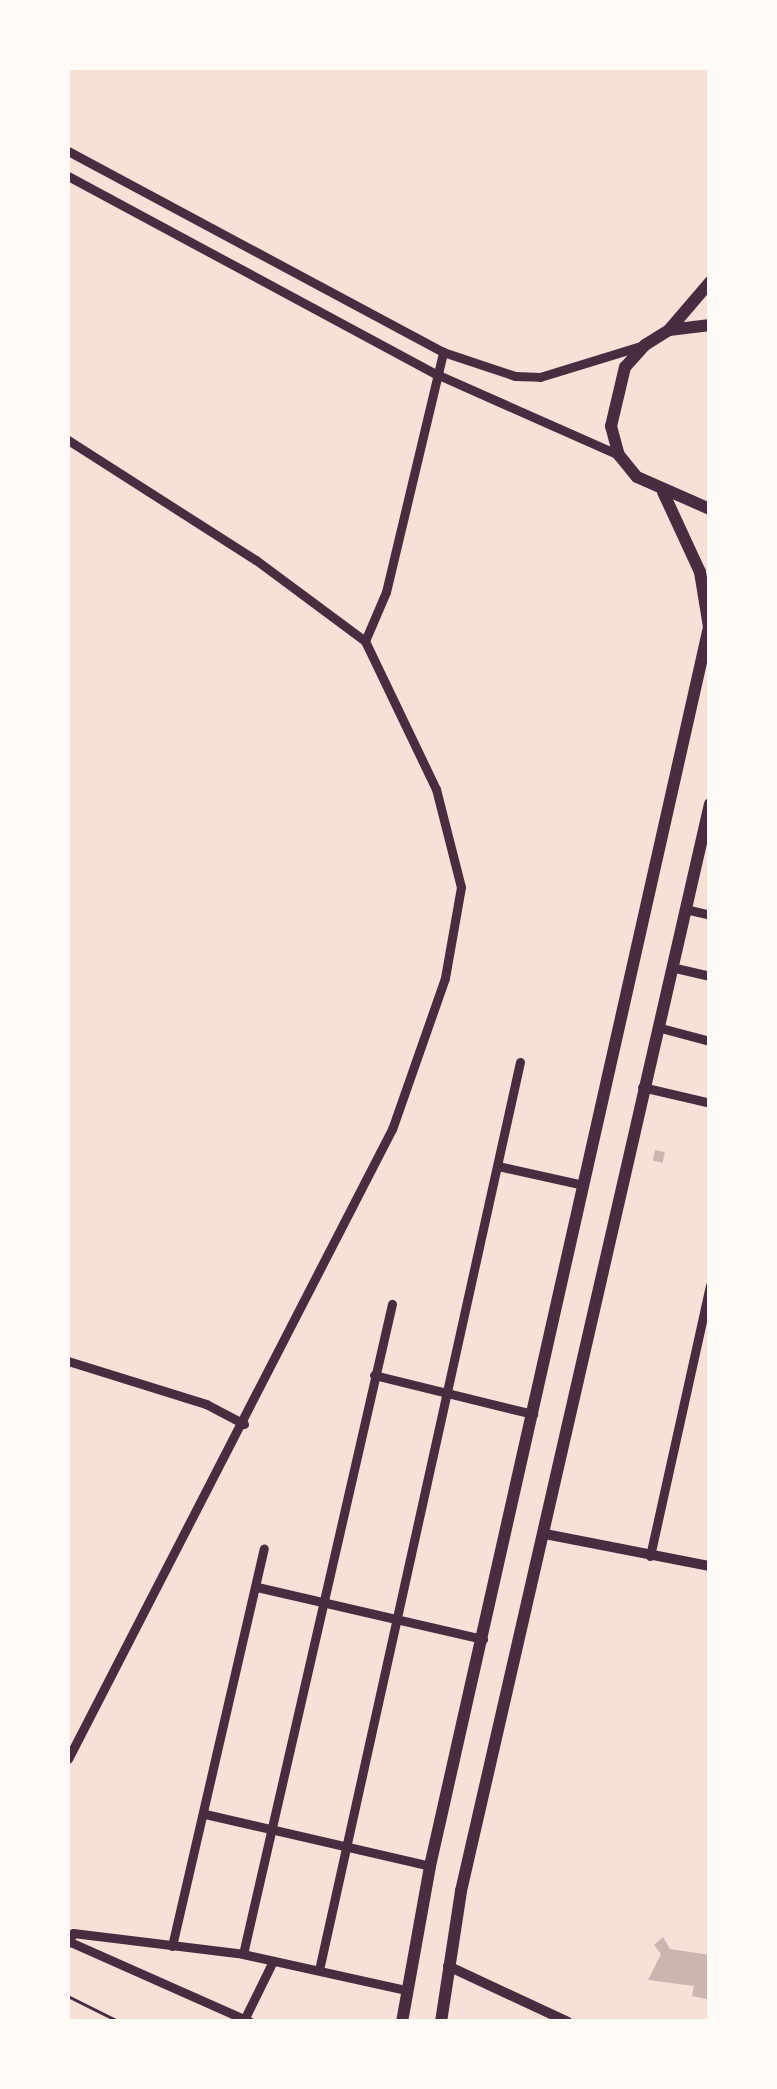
<!DOCTYPE html>
<style>
body{margin:0}
#map{position:relative;width:777px;height:2089px;overflow:hidden;background:#f7e1d7;font-family:Poppins,sans-serif}
div>[style]{position:absolute}
.building>*{inset:0;background:#ccb4b1;transform-origin:0 0}
.path>*{height:2.5px;margin:-1.25px;padding:0 1.25px;transform-origin:1.25px;border-radius:1.25px;background:#4a2c40}
.minor>*{height:9px;margin:-4.5px;padding:0 4.5px;transform-origin:4.5px;border-radius:4.5px;background:#4a2c40}
.tertiary>*{height:10px;margin:-5px;padding:0 5px;transform-origin:5px;border-radius:5px;background:#4a2c40}
.primary>*{height:12px;margin:-6px;padding:0 6px;transform-origin:6px;border-radius:6px;background:#4a2c40}
span{translate:-50% -50%;white-space:nowrap;text-align:center;line-height:1.15;-webkit-text-stroke:8px #fffaf5;paint-order:stroke}
.frame{position:absolute;inset:0;border:70px solid #fffaf5;pointer-events:none}
</style>
<div id="map">
<div class="building">
<i style="left:655px;top:1150px;width:10px;height:11px;rotate:11deg"></i>
<i style="clip-path:polygon(663px 1937px,670px 1949px,710px 1955px,710px 2000px,692px 1996px,694px 1986px,648px 1980px,661px 1954px,654px 1945px)"></i>
</div>
<div class="path">
<i style="left:68px;top:1996px;width:58px;rotate:26.6deg"></i>
</div>
<div class="minor">
<i style="left:68px;top:151px;width:425px;rotate:28.2deg"></i>
<i style="left:443px;top:352px;width:76px;rotate:18.4deg"></i>
<i style="left:515px;top:376px;width:25px;rotate:2deg"></i>
<i style="left:540px;top:377px;width:106px;rotate:-17.1deg"></i>
<i style="left:68px;top:176px;width:416px;rotate:28.3deg"></i>
<i style="left:434px;top:373px;width:202px;rotate:23.9deg"></i>
<i style="left:68px;top:440px;width:223px;rotate:32.6deg"></i>
<i style="left:256px;top:560px;width:136px;rotate:36.6deg"></i>
<i style="left:365px;top:641px;width:164px;rotate:64.4deg"></i>
<i style="left:436px;top:789px;width:101px;rotate:75.7deg"></i>
<i style="left:461px;top:887px;width:92px;rotate:100deg"></i>
<i style="left:445px;top:978px;width:160px;rotate:109.3deg"></i>
<i style="left:392px;top:1129px;width:708px;rotate:117.22deg"></i>
<i style="left:365px;top:641px;width:53px;rotate:-66.8deg"></i>
<i style="left:386px;top:592px;width:247px;rotate:-76.6deg"></i>
<i style="left:685px;top:909px;width:26px;rotate:13deg"></i>
<i style="left:671px;top:967px;width:40px;rotate:13deg"></i>
<i style="left:657px;top:1027px;width:55px;rotate:14.8deg"></i>
<i style="left:642px;top:1087px;width:70px;rotate:13.2deg"></i>
<i style="left:498px;top:1166px;width:87px;rotate:12.6deg"></i>
<i style="left:68px;top:1361px;width:145px;rotate:17.3deg"></i>
<i style="left:206px;top:1404px;width:43px;rotate:27.8deg"></i>
<i style="left:374px;top:1375px;width:164px;rotate:13.8deg"></i>
<i style="left:650px;top:1556px;width:277px;rotate:-77.5deg"></i>
<i style="left:257px;top:1587px;width:232px;rotate:13deg"></i>
<i style="left:205px;top:1814px;width:231px;rotate:13deg"></i>
<i style="left:68px;top:1941px;width:200px;rotate:23.9deg"></i>
<i style="left:68px;top:1943px;width:11px;rotate:-63deg"></i>
<i style="left:73px;top:1933px;width:171px;rotate:7deg"></i>
<i style="left:243px;top:1954px;width:166px;rotate:12.5deg"></i>
<i style="left:172px;top:1946px;width:408px;rotate:-77deg"></i>
<i style="left:243px;top:1954px;width:667px;rotate:-77.09deg"></i>
<i style="left:319px;top:1970px;width:930px;rotate:-77.52deg"></i>
<i style="left:243px;top:2022px;width:68px;rotate:-63.8deg"></i>
</div>
<div class="tertiary">
<i style="left:545px;top:1534px;width:168px;rotate:11deg"></i>
<i style="left:448px;top:1966px;width:132px;rotate:25deg"></i>
</div>
<div class="primary">
<i style="left:710px;top:325px;width:41px;rotate:173deg"></i>
<i style="left:669px;top:330px;width:28px;rotate:148deg"></i>
<i style="left:645px;top:345px;width:30px;rotate:132deg"></i>
<i style="left:625px;top:367px;width:61px;rotate:103.3deg"></i>
<i style="left:611px;top:426px;width:30px;rotate:75deg"></i>
<i style="left:619px;top:455px;width:28px;rotate:51deg"></i>
<i style="left:637px;top:477px;width:80px;rotate:23.7deg"></i>
<i style="left:669px;top:330px;width:63px;rotate:-49.5deg"></i>
<i style="left:402px;top:2022px;width:158px;rotate:-79.8deg"></i>
<i style="left:430px;top:1866px;width:1270px;rotate:-77.31deg"></i>
<i style="left:709px;top:627px;width:56px;rotate:-99.3deg"></i>
<i style="left:700px;top:572px;width:88px;rotate:-114.8deg"></i>
<i style="left:441px;top:2022px;width:133px;rotate:-81.3deg"></i>
<i style="left:461px;top:1891px;width:1115px;rotate:-77.1deg"></i>
</div>
<div class="frame"></div>
</div>
